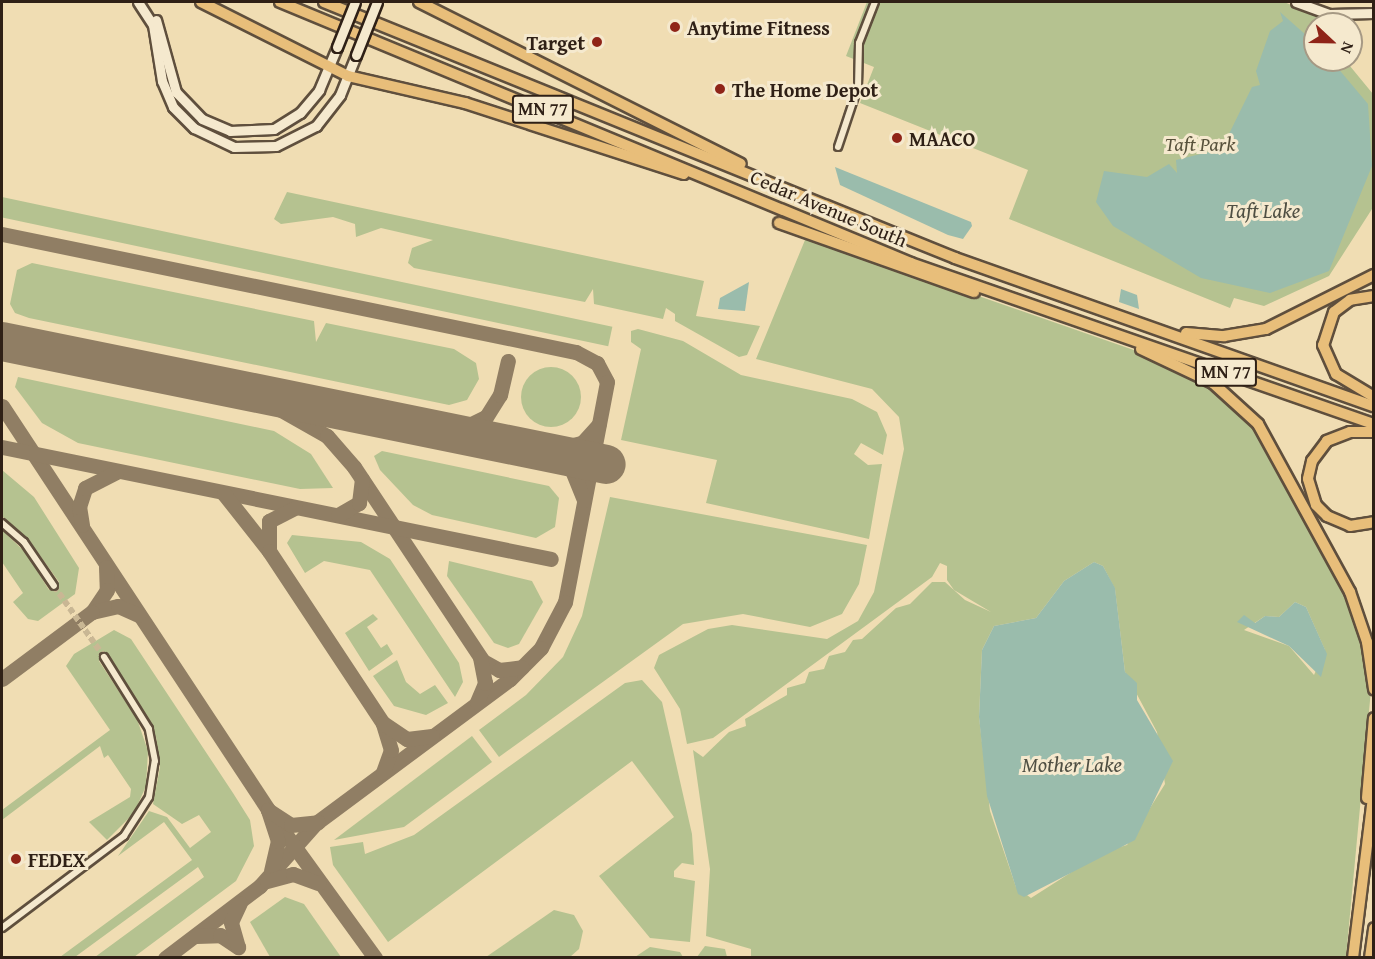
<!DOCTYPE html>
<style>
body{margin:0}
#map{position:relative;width:1375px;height:959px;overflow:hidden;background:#f0ddb3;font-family:"Gentium Book Plus",serif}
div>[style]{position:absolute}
.green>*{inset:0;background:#b5c290;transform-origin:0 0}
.round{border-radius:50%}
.water>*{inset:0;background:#9abcac}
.taxiway>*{height:15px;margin:-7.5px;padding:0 7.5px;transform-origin:7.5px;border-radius:7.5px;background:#907e64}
.runway>*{height:39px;margin:-19.5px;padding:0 19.5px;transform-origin:19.5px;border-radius:19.5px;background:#907e64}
.street-tunnel>*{height:6px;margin-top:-3px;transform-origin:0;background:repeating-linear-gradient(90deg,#c9b794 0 6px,transparent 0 9px)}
.roads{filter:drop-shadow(2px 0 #5f4f3d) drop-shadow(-2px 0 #5f4f3d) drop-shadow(0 2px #5f4f3d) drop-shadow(0 -2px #5f4f3d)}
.street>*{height:6px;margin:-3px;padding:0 3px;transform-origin:3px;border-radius:3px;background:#f5e9ce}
.secondary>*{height:9px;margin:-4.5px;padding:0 4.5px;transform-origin:4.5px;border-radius:4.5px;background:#f5e9ce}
.highway>*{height:10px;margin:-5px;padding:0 5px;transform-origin:5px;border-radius:5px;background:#e8be7a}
.bridges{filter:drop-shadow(2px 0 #2f2016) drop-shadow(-2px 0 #2f2016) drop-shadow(0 2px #2f2016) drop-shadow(0 -2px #2f2016)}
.secondary-bridge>*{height:9px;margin:-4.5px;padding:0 4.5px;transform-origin:4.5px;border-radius:4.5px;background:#f5e9ce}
.dots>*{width:16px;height:16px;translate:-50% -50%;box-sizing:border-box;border:3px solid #f5e9ce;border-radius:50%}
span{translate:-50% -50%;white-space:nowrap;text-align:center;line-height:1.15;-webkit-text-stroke:6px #f5e9ce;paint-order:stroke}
.shield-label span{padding:2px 4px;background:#f5e9ce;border:2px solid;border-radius:4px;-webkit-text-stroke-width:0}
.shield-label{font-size:18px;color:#2f2016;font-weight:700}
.poi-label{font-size:20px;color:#2f2016;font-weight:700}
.left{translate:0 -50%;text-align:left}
.right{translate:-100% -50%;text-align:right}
.park-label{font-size:20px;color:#57513b;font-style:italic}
.street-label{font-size:20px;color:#2f2016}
.water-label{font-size:21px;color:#4f4f43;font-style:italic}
.frame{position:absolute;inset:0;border:3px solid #2f2016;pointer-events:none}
.north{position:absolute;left:1303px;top:12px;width:60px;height:60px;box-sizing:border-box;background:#f5e9ce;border:2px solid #a69984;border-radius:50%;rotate:112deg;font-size:16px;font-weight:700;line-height:24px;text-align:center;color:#2f2016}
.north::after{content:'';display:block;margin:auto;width:21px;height:27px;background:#8f2418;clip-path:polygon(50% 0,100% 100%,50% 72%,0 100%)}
</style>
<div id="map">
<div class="green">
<i style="clip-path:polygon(867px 2px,1284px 2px,1333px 22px,1315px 24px,1315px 60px,1345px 60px,1373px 94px,1372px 209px,1329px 276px,1264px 306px,1234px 298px,1230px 308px,1009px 219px,1028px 170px,860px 103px,874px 67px,846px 56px)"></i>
<i style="clip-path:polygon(287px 192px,704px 281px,696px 316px,760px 326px,747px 355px,739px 357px,675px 321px,675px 314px,666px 308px,663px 319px,594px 304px,593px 289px,585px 302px,414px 268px,408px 263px,412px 248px,433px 240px,381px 228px,356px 237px,355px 224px,333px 217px,281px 224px,274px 219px)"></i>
<i style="left:2px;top:197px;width:624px;height:20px;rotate:12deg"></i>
<i style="clip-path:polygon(evenodd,812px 238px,1151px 356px,1201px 378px,1254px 423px,1359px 618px,1371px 690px,1346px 957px,751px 957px,751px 949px,706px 936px,710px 869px,693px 750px,703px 757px,729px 732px,746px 726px,745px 719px,787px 695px,787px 688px,805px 683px,809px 672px,824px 669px,829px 656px,845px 652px,853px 640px,862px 639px,896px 608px,910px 604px,932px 582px,945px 582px,965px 600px,991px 612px,954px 590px,947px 580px,947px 566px,940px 563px,932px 577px,713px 738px,687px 744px,680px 709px,654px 668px,659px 655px,708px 629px,732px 625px,827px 639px,858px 621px,874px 592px,904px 449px,899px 417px,872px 389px,756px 359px,805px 240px,812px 238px,1094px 562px,1103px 566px,1115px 589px,1125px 672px,1157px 732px,1165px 784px,1127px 845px,1103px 852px,1031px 898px,1016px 887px,990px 811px,979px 717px,982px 650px,994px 626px,1036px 618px,1064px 581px,1094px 562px,812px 238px,1295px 602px,1306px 607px,1325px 650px,1314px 675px,1289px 646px,1244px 630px,1265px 616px,1279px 617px,1295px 602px)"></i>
<i style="clip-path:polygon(32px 263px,314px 321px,316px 342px,326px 323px,454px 349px,476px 363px,479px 379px,467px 400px,449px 405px,29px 318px,15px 313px,10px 304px,17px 270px)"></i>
<i style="clip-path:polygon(638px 329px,683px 341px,741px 375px,852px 399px,877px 412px,887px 435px,883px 455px,861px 443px,854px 454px,868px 465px,882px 464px,869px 539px,706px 503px,717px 460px,621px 440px,641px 349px,631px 342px,631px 331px)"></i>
<i class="round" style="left:521px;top:367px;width:60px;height:60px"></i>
<i style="clip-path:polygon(18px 377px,274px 431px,311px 454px,333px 488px,300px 489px,78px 443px,42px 423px,15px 387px)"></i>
<i style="clip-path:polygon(382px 451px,549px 486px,559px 498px,555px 527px,536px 538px,432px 515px,413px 505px,380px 470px,374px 456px)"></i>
<i style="clip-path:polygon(2px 470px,34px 497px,79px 568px,75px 594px,38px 621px,28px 619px,13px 602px,23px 593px,2px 562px,2px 530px,26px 553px,49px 590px,59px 582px,28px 539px,2px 516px)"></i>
<i style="clip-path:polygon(610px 497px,867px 545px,859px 584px,842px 614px,810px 627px,743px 614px,683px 624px,499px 757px,479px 730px,526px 695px,563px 657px,582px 616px)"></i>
<i style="clip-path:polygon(292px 535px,361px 542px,390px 559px,459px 663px,463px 682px,455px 697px,370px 570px,324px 561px,305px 573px,287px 543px)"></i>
<i style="clip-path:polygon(449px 561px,532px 581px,543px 602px,519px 644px,508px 648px,494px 643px,447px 576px)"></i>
<i style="clip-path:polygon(373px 614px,378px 619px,367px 627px,381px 648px,387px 644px,393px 654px,369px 671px,345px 633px)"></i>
<i style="clip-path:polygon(114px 630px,131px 639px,233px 793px,250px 820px,254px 846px,236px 881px,134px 957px,95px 957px,204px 877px,198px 867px,75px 957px,60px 957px,192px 860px,164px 822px,118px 856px,149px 811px,167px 817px,190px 848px,211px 832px,199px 815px,182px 824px,153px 804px,160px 767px,156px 737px,108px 654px,99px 661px,137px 719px,148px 751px,146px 786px,134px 813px,107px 840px,89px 822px,130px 797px,131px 789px,108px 755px,104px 758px,100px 746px,2px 820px,2px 810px,110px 730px,66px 666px,74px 654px)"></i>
<i style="clip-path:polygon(397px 660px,406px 682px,420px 694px,435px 685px,448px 703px,426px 715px,394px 706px,373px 676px)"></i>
<i style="clip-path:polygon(642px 680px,662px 702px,692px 834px,694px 865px,682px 863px,674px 871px,674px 877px,695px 881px,690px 942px,650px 938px,599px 876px,674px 817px,632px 761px,388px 942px,333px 865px,330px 847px,363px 842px,365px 854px,414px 835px,625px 683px)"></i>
<i style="clip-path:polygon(472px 736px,492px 762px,404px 827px,334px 840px)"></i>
<i style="clip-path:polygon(285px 897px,304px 904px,341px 957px,270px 957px,250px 922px)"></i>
<i style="clip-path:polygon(554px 910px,574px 915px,583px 931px,579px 949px,570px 957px,486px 957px)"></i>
<i style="clip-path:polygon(705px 946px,725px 949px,727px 957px,697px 957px)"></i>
<i style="clip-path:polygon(650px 947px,680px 952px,683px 957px,635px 957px)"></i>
</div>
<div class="water">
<i style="clip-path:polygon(1280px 12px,1315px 43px,1315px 60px,1331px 60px,1368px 104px,1372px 166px,1329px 271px,1270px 293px,1201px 278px,1113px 226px,1096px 202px,1104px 171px,1147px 177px,1169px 164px,1177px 173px,1176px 160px,1213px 151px,1226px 140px,1252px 87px,1260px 85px,1256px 71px,1270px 31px,1283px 21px)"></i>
<i style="clip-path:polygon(835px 167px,971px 222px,972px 226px,963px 239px,948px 235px,840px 185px)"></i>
<i style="clip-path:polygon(749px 282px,745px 311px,718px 309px,720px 298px)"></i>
<i style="clip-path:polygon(1121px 289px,1137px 295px,1139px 309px,1119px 302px)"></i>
<i style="clip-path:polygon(1094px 562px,1103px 566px,1115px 588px,1125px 672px,1137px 683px,1137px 700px,1173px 761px,1135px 840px,1024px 897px,1018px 894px,987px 796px,979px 717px,982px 650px,994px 626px,1036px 618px,1064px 581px)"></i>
<i style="clip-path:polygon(1295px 602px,1306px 607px,1327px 654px,1321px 677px,1289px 646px,1237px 622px,1244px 615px,1255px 623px,1265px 616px,1279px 617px)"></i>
</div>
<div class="taxiway">
<i style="left:2px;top:234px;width:586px;rotate:11.62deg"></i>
<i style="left:576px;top:352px;width:24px;rotate:28deg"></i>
<i style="left:597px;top:363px;width:21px;rotate:62deg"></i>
<i style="left:607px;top:382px;width:224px;rotate:100.8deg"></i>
<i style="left:565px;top:602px;width:52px;rotate:117.6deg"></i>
<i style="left:541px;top:648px;width:44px;rotate:135deg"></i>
<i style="left:510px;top:679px;width:243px;rotate:143.4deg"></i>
<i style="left:315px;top:824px;width:83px;rotate:131.6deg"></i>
<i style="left:260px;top:886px;width:119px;rotate:142.8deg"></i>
<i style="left:2px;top:335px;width:46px;rotate:19.2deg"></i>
<i style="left:191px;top:380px;width:79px;rotate:16.1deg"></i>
<i style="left:267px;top:402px;width:69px;rotate:29.5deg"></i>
<i style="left:327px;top:436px;width:41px;rotate:48.9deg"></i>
<i style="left:354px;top:467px;width:233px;rotate:56.4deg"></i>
<i style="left:483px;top:661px;width:18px;rotate:29deg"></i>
<i style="left:499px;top:670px;width:23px;rotate:-7deg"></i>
<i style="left:2px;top:406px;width:484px;rotate:56.6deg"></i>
<i style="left:268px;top:810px;width:183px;rotate:54.1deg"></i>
<i style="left:419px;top:426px;width:40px;rotate:5.7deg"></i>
<i style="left:459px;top:430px;width:30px;rotate:-26deg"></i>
<i style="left:486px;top:417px;width:26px;rotate:-58deg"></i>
<i style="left:500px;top:395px;width:35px;rotate:-77deg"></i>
<i style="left:2px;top:447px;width:560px;rotate:11.53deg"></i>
<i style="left:224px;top:494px;width:73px;rotate:51.7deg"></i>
<i style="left:269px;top:551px;width:30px;rotate:-90deg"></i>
<i style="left:269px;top:521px;width:29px;rotate:-27deg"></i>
<i style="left:584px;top:500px;width:32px;rotate:-112deg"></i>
<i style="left:572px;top:470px;width:32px;rotate:-146deg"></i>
<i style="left:545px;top:452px;width:38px;rotate:-14deg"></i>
<i style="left:582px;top:443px;width:25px;rotate:-48deg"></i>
<i style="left:338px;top:515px;width:24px;rotate:-30deg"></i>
<i style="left:359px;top:503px;width:24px;rotate:-83deg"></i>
<i style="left:82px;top:525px;width:18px;rotate:-99deg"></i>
<i style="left:79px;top:507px;width:20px;rotate:-72deg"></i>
<i style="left:85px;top:488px;width:35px;rotate:-27deg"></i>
<i style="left:269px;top:551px;width:206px;rotate:56.5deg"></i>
<i style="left:106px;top:567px;width:23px;rotate:88deg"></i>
<i style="left:107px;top:590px;width:27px;rotate:124deg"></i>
<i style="left:92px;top:612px;width:27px;rotate:-13deg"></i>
<i style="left:118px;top:606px;width:22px;rotate:24deg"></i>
<i style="left:2px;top:679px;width:112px;rotate:-36.7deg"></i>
<i style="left:477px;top:702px;width:21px;rotate:-67deg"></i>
<i style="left:485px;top:683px;width:26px;rotate:-101deg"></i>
<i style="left:383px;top:772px;width:23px;rotate:-70deg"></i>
<i style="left:391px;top:750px;width:28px;rotate:-107deg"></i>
<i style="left:383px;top:723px;width:29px;rotate:34deg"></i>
<i style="left:407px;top:739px;width:25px;rotate:-7deg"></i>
<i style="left:271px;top:871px;width:31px;rotate:-77deg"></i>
<i style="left:278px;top:841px;width:33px;rotate:-108deg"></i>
<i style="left:268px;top:810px;width:27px;rotate:33deg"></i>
<i style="left:291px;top:825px;width:27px;rotate:-6deg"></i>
<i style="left:267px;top:881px;width:27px;rotate:-15deg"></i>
<i style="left:293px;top:874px;width:27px;rotate:20deg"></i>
<i style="left:196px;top:936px;width:24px;rotate:-2deg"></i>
<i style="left:220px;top:935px;width:22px;rotate:34deg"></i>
<i style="left:238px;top:947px;width:26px;rotate:-106deg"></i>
<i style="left:231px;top:922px;width:21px;rotate:-65deg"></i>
</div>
<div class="runway">
<i style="left:2px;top:341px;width:616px;rotate:11.51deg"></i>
</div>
<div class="street-tunnel">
<i style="left:54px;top:586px;width:87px;rotate:54.8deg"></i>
</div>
<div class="roads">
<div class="street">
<i style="left:838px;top:147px;width:63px;rotate:-71.6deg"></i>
<i style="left:858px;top:87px;width:44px;rotate:-88.7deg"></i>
<i style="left:859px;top:43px;width:44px;rotate:-68.7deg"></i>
<i style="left:2px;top:523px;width:29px;rotate:41deg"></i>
<i style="left:24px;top:542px;width:53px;rotate:55.7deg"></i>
<i style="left:2px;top:928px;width:153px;rotate:-37deg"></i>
<i style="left:124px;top:836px;width:46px;rotate:-57.3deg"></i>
<i style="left:149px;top:797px;width:36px;rotate:-81deg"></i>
<i style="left:155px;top:761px;width:33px;rotate:-101deg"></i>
<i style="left:149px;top:729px;width:85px;rotate:-122deg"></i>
</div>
<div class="secondary">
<i style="left:138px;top:2px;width:27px;rotate:57deg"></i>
<i style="left:153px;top:25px;width:57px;rotate:80.9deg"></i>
<i style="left:162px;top:81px;width:28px;rotate:67deg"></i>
<i style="left:173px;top:107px;width:30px;rotate:45deg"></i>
<i style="left:194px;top:128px;width:44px;rotate:25.4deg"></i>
<i style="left:234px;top:147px;width:42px;rotate:-1.4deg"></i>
<i style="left:276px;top:146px;width:45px;rotate:-26.6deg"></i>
<i style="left:316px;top:126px;width:39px;rotate:-52deg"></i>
<i style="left:340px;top:95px;width:43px;rotate:-68.2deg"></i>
<i style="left:1296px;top:2px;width:35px;rotate:20deg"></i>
<i style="left:1329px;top:14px;width:45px;rotate:-1.3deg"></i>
<i style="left:156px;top:20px;width:75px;rotate:74.5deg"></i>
<i style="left:176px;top:92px;width:37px;rotate:46deg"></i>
<i style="left:202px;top:119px;width:30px;rotate:23deg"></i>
<i style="left:230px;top:131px;width:44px;rotate:-2.6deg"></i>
<i style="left:274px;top:129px;width:31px;rotate:-32deg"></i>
<i style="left:300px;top:113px;width:30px;rotate:-50deg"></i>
<i style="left:319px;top:90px;width:47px;rotate:-67.3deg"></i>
</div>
<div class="highway">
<i style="left:201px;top:2px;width:165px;rotate:26.7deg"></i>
<i style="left:348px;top:76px;width:120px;rotate:13deg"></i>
<i style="left:465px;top:103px;width:230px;rotate:18deg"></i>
<i style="left:280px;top:2px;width:683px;rotate:22.47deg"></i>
<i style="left:911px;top:263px;width:490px;rotate:19.2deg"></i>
<i style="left:324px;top:2px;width:681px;rotate:22.08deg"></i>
<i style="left:955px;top:258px;width:444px;rotate:19.5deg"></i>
<i style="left:419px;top:2px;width:360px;rotate:26.7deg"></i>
<i style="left:779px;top:223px;width:207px;rotate:19.5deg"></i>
<i style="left:1374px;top:296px;width:24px;rotate:171deg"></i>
<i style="left:1350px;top:300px;width:20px;rotate:143deg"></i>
<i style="left:1334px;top:312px;width:35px;rotate:108deg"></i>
<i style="left:1323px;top:345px;width:32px;rotate:66deg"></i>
<i style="left:1336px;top:374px;width:44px;rotate:31.2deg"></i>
<i style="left:1186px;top:333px;width:38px;rotate:5deg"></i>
<i style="left:1224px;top:336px;width:43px;rotate:-9.5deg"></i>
<i style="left:1266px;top:329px;width:121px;rotate:-26.6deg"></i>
<i style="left:1141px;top:349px;width:80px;rotate:25.3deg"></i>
<i style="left:1213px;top:383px;width:61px;rotate:42.3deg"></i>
<i style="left:1258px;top:424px;width:192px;rotate:61.3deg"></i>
<i style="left:1350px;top:592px;width:53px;rotate:71.2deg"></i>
<i style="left:1367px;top:642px;width:48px;rotate:81.5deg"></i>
<i style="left:1374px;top:432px;width:24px;rotate:180deg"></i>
<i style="left:1350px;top:432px;width:25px;rotate:159deg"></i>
<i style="left:1327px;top:441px;width:25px;rotate:127deg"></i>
<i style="left:1312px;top:461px;width:18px;rotate:103deg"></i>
<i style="left:1308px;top:479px;width:27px;rotate:73deg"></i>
<i style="left:1316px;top:505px;width:16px;rotate:45deg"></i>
<i style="left:1327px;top:516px;width:25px;rotate:23deg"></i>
<i style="left:1350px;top:526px;width:24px;rotate:-9deg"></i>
<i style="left:1367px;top:798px;width:80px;rotate:-85deg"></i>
<i style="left:1353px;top:958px;width:170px;rotate:-82.9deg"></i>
<i style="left:1370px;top:958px;width:30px;rotate:-82deg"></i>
</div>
</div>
<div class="bridges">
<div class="secondary-bridge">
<i style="left:337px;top:47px;width:48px;rotate:-68.2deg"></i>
<i style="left:356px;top:55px;width:57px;rotate:-68.4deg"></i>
</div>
</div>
<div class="dots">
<i style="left:675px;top:27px;background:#8f2418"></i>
<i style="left:597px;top:42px;background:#8f2418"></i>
<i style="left:720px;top:89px;background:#8f2418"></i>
<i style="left:897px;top:138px;background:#8f2418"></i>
<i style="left:16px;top:859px;background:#8f2418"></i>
</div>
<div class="shield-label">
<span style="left:543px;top:109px">MN 77</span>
<span style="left:1226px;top:372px">MN 77</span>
</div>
<div class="poi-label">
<span class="left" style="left:687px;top:27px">Anytime Fitness</span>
<span class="right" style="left:585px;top:42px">Target</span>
<span class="left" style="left:732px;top:89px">The Home Depot</span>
<span class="left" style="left:909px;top:138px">MAACO</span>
<span class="left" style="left:28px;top:859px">FEDEX</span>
</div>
<div class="park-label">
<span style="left:1200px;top:143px">Taft Park</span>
</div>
<div class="street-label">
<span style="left:829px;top:208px;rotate:23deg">Cedar Avenue South</span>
</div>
<div class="water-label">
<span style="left:1263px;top:211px">Taft Lake</span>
<span style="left:1072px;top:765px">Mother Lake</span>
</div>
<div class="frame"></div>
<div class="north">N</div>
</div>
